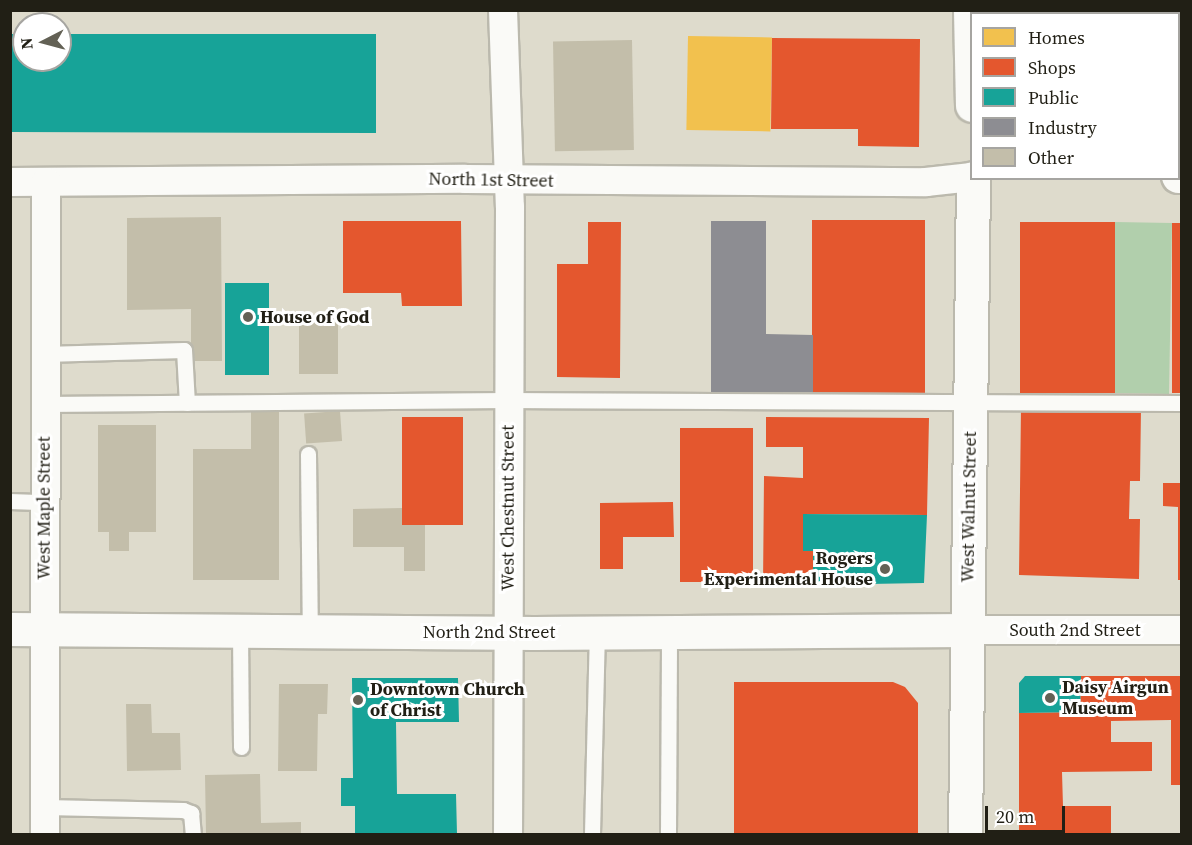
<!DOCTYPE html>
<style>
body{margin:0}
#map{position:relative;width:1192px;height:845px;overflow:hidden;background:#dedbcc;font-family:"Source Serif 4",serif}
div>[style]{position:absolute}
.green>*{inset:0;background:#b1cfac;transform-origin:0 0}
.homes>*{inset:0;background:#f2c14e;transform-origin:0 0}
.shops>*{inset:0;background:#e4572e;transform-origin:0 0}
.public>*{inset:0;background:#17a398;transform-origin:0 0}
.industry>*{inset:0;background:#8d8d92}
.building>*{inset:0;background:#c3beaa;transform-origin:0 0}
.roads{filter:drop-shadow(2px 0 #bbb9ad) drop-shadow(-2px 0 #bbb9ad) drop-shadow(0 2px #bbb9ad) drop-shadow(0 -2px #bbb9ad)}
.lane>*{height:15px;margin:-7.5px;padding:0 7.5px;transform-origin:7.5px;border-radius:7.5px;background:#fafaf7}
.street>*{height:28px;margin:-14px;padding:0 14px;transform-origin:14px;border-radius:14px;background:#fafaf7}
.secondary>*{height:33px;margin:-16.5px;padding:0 16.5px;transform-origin:16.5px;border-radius:16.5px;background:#fafaf7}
.dots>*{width:16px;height:16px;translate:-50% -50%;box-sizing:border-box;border:3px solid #fff;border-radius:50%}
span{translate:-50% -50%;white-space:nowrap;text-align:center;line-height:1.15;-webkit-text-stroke:6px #fff;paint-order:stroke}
.street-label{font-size:18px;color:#211f15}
.poi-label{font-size:18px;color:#211f15;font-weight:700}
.left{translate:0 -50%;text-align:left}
.right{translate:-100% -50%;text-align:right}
.frame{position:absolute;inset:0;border:12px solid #211f15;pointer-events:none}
.legend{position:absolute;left:970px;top:12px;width:210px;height:168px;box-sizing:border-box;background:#fff;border:2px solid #a6a5a1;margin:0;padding:8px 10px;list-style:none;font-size:18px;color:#211f15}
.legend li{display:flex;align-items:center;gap:12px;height:30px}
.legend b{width:30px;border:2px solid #a6a5a1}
.north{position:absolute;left:12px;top:12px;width:60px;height:60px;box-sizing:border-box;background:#fff;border:2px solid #a6a5a1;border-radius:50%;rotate:264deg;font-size:16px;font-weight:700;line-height:24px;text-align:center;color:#211f15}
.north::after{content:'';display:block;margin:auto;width:21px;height:27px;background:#636155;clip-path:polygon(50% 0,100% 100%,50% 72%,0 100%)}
.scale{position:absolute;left:985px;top:806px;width:80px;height:27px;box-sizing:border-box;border:3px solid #211f15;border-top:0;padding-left:8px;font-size:18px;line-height:21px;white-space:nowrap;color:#211f15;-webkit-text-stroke:4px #fff;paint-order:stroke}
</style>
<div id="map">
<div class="green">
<i style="left:1179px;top:31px;width:3px;height:102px"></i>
<i style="left:1115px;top:222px;width:57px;height:171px;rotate:1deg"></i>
</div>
<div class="homes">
<i style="left:688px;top:36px;width:84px;height:94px;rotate:1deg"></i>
</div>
<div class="shops">
<i style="clip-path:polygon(772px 38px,920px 39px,919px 147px,858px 146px,858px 129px,771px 129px)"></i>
<i style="left:925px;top:220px;width:173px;height:113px;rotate:90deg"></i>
<i style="clip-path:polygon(343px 221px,461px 221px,462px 306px,402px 306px,401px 293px,343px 293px)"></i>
<i style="clip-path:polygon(588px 222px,621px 222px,620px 378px,557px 377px,557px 264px,588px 264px)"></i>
<i style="left:1020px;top:222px;width:95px;height:171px"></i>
<i style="left:1172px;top:223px;width:10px;height:170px"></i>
<i style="clip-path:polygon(1021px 406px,1141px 408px,1140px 481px,1130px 481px,1129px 519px,1140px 519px,1139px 579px,1019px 575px)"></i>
<i style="left:402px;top:417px;width:61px;height:108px"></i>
<i style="clip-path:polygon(766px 417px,929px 418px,927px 515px,803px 514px,803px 551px,813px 551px,813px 585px,763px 585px,764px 476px,803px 478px,803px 447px,766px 447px)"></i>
<i style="left:680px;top:428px;width:73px;height:154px"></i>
<i style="clip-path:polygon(1163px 483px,1182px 483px,1182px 580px,1178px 580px,1178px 507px,1163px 506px)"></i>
<i style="clip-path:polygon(673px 502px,674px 537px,623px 537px,623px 569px,600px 569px,600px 503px)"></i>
<i style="clip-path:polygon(1081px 676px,1182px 676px,1182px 785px,1171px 785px,1171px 720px,1111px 721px,1111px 742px,1152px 742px,1152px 771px,1062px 772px,1063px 806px,1111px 806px,1111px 834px,1019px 834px,1019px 713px,1080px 712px)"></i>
<i style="clip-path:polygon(734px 682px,893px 682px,905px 687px,918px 703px,918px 834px,734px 834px)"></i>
</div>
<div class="public">
<i style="clip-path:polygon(10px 34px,24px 34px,24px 60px,60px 60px,60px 34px,376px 34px,376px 133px,10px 132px)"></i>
<i style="left:225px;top:283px;width:44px;height:92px"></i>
<i style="clip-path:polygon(803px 514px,927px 515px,924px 583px,813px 585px,813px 551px,803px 551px)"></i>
<i style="clip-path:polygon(1025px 676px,1081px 676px,1080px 712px,1019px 713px,1019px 683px)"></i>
<i style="clip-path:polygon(352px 678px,458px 678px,459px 722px,396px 722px,397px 794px,456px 794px,457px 834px,355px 834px,355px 806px,341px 806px,341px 778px,353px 778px)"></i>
</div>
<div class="industry">
<i style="clip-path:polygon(711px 221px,766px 221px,766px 334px,813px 335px,813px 392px,711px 392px)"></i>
</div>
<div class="building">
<i style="left:632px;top:40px;width:110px;height:79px;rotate:89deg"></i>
<i style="clip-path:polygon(221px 217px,222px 361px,191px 361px,191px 309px,127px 310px,127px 218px)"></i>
<i style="left:299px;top:314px;width:39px;height:60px"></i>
<i style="left:340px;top:411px;width:30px;height:36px;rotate:86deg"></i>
<i style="clip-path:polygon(251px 412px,279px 412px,279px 580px,193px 580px,193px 449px,251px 449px)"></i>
<i style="clip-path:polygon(98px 425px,156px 425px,156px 532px,129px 532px,129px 551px,109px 551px,109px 532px,98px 532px)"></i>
<i style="clip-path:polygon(402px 508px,402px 525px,425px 525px,425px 571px,404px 571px,404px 547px,353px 547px,353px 509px)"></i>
<i style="clip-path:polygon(279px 684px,328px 684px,327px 714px,318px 714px,317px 771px,278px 771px)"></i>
<i style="clip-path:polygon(126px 704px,151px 704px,152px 733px,180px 733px,181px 770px,127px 771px)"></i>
<i style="clip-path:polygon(260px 774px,261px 823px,301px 822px,301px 834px,206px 834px,205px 775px)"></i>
</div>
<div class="roads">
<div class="lane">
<i style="left:44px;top:354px;width:140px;rotate:-1.6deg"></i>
<i style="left:184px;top:350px;width:53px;rotate:86.8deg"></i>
<i style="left:44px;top:404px;width:464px;rotate:-0.5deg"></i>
<i style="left:508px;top:400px;width:674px;rotate:0.26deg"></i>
<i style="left:308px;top:454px;width:177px;rotate:89.4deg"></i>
<i style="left:10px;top:501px;width:34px;rotate:2deg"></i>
<i style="left:240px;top:630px;width:117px;rotate:89.5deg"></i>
<i style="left:45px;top:807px;width:138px;rotate:1.2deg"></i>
<i style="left:183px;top:810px;width:9px;rotate:21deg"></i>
<i style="left:191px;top:813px;width:21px;rotate:85deg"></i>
<i style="left:592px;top:834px;width:202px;rotate:-88.6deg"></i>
<i style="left:668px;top:834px;width:202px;rotate:-89.7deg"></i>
</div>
<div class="street">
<i style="left:503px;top:10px;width:197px;rotate:88deg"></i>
<i style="left:510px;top:207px;width:627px;rotate:90.18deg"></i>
<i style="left:10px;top:182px;width:455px;rotate:-0.4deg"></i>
<i style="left:465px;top:179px;width:461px;rotate:0.4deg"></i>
<i style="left:926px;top:182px;width:46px;rotate:-6.2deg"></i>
<i style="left:968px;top:630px;width:214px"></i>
<i style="left:45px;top:834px;width:652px;rotate:-89.91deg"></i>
</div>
<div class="secondary">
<i style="left:970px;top:10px;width:95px;rotate:88.8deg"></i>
<i style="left:1178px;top:176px;width:4px"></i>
<i style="left:10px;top:629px;width:524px;rotate:0.44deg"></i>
<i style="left:534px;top:633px;width:434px;rotate:-0.4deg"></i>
<i style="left:965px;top:834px;width:656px;rotate:-89.3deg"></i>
</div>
</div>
<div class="dots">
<i style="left:248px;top:317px;background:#636155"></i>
<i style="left:885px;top:569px;background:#636155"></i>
<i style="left:1050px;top:698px;background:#636155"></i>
<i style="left:358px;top:700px;background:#636155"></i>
</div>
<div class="street-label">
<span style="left:491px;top:180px;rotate:1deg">North 1st Street</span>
<span style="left:969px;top:507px;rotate:-89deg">West Walnut Street</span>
<span style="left:44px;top:508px;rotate:-90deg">West Maple Street</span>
<span style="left:508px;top:508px;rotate:-90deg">West Chestnut Street</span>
<span style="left:1075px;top:630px">South 2nd Street</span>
<span style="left:489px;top:632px">North 2nd Street</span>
</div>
<div class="poi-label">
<span class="left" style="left:260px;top:317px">House of God</span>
<span class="right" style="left:873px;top:569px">Rogers<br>Experimental House</span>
<span class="left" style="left:1062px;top:698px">Daisy Airgun<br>Museum</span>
<span class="left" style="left:370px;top:700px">Downtown Church<br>of Christ</span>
</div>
<div class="frame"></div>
<ul class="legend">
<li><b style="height:16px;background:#f2c14e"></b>Homes</li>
<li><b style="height:16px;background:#e4572e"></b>Shops</li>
<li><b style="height:16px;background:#17a398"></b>Public</li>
<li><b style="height:16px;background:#8d8d92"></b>Industry</li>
<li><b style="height:16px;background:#c3beaa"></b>Other</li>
</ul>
<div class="north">N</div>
<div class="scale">20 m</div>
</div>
